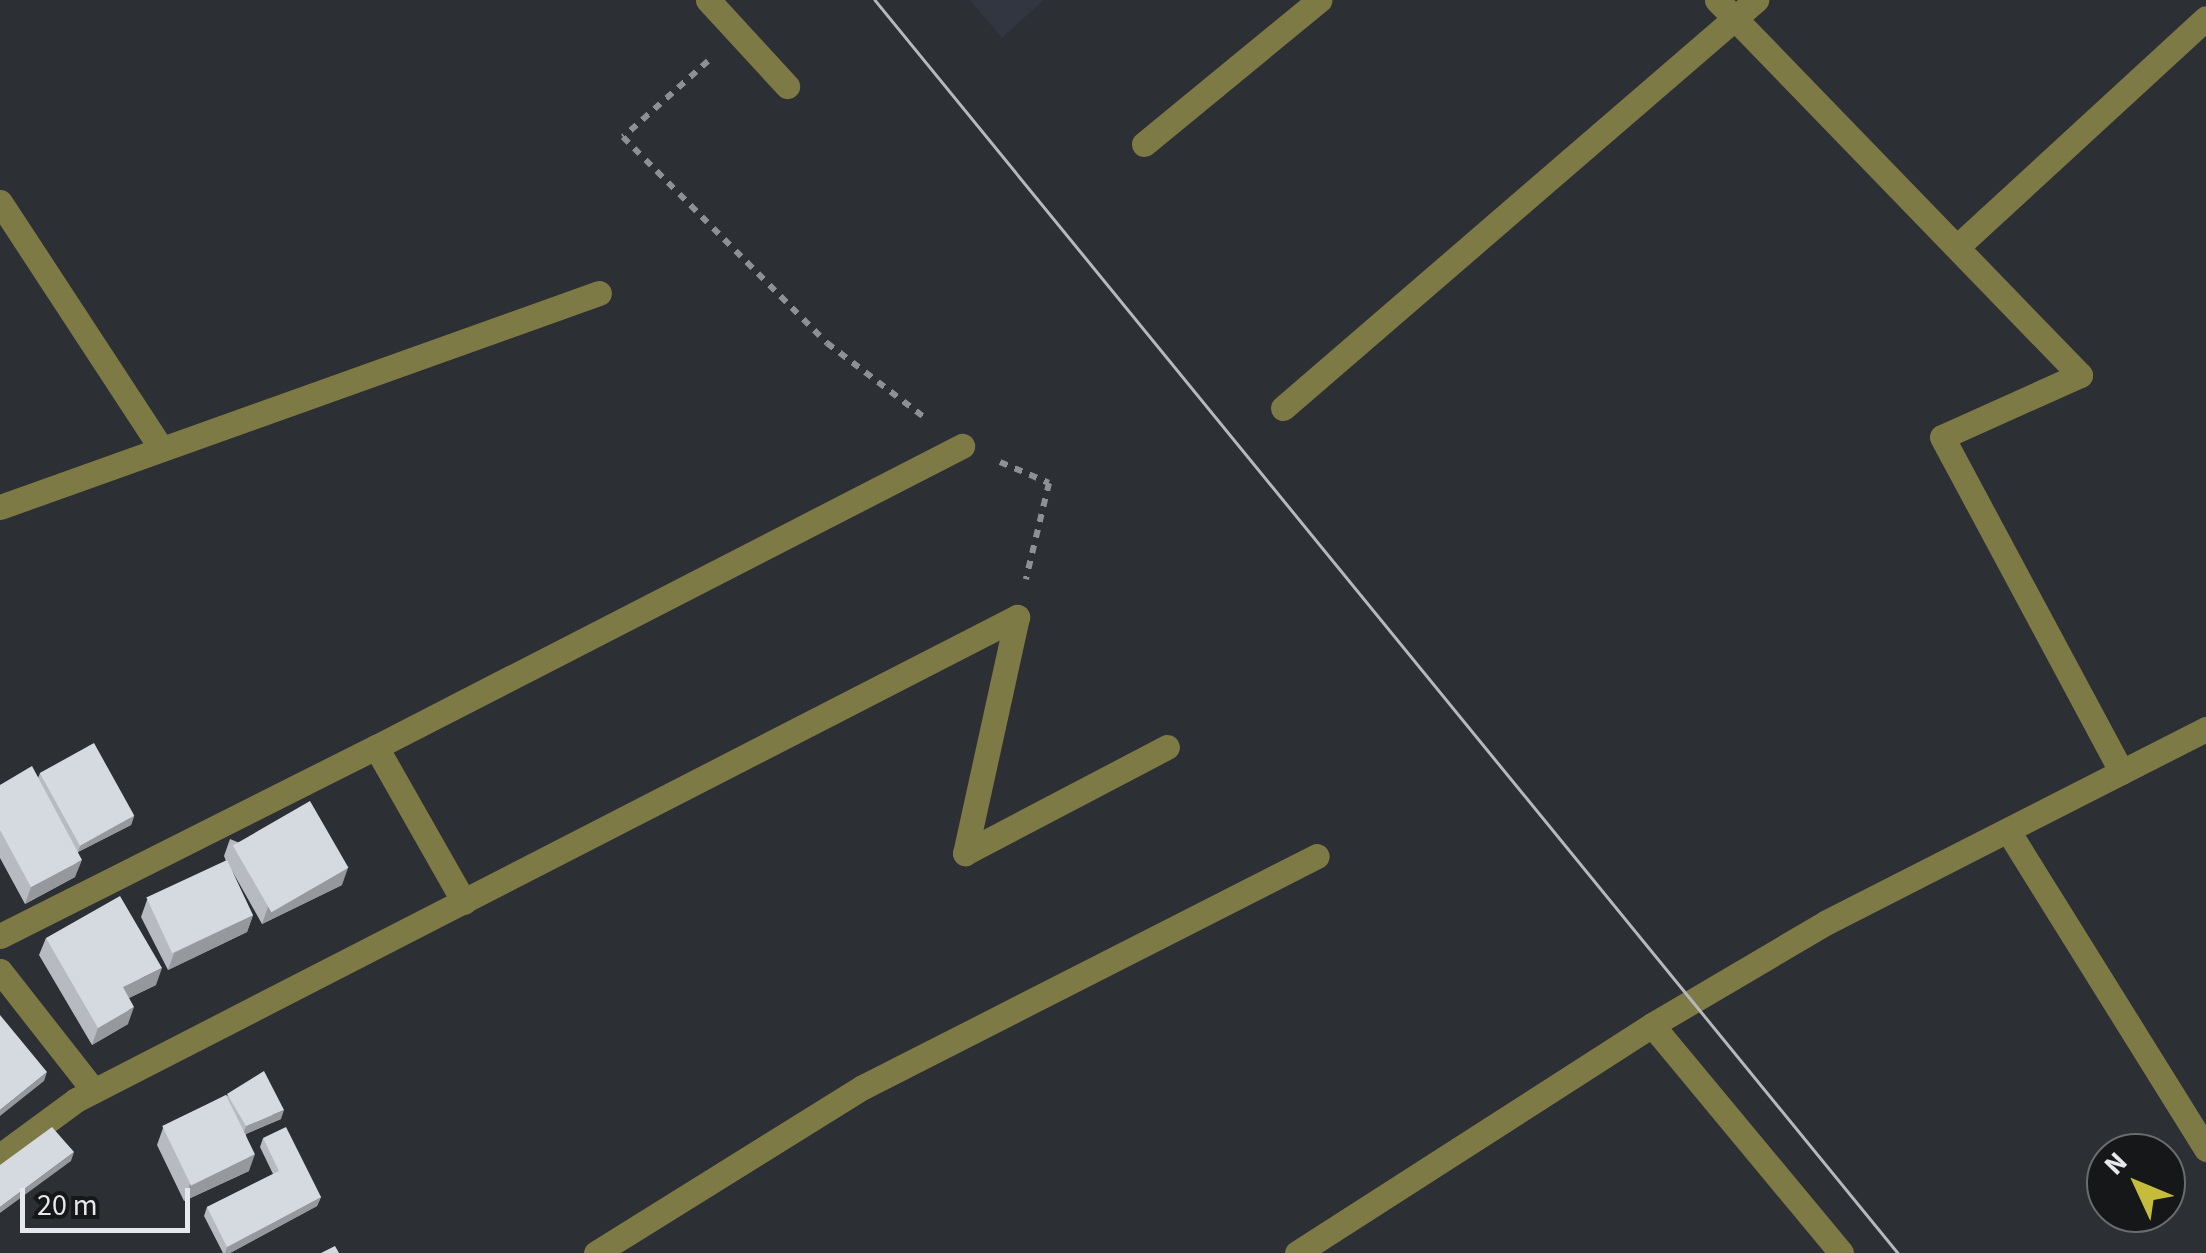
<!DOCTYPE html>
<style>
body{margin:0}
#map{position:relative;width:2206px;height:1253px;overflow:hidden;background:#2c2f34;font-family:"Source Sans 3",sans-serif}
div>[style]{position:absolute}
.built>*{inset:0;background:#313641}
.path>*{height:6px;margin-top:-3px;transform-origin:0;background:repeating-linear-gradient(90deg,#8d9094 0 8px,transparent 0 16px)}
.minor>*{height:25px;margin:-12.5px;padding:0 12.5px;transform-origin:12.5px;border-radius:12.5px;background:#7e7a45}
.tram>*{height:2.5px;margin:-1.25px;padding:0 1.25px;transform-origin:1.25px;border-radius:1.25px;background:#b6b8bc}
.wall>*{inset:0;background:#b7bbc1}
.shaded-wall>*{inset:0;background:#95989d}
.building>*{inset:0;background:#d5d9e0;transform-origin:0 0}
span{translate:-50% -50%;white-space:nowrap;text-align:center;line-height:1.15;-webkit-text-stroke:10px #161719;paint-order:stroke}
.north{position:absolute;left:2086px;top:1133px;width:100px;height:100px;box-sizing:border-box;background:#161719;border:2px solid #696b6d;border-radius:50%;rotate:314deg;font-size:28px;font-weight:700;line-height:40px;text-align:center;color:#e6e8eb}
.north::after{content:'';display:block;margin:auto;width:35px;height:45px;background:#c6bc3c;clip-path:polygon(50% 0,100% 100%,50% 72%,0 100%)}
.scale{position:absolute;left:20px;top:1188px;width:170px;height:45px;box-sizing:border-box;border:5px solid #e6e8eb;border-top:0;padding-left:12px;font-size:30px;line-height:35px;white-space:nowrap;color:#e6e8eb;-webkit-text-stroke:8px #161719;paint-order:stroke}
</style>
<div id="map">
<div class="built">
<i style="clip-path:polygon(970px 0,1044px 0,1002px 38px)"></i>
</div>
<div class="path">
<i style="left:708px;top:61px;width:114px;rotate:138.2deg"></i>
<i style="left:623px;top:137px;width:290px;rotate:45.3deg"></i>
<i style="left:827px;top:343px;width:123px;rotate:37.4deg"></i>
<i style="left:1000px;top:462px;width:53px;rotate:23.2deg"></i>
<i style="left:1049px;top:483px;width:99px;rotate:103.5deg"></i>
</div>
<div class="minor">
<i style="left:708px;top:0;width:117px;rotate:47.4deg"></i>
<i style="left:1717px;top:0;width:522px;rotate:45.93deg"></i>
<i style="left:2080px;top:375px;width:151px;rotate:155.8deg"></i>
<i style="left:1942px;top:437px;width:380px;rotate:61.8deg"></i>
<i style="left:1144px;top:144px;width:227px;rotate:-39.4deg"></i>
<i style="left:0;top:202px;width:294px;rotate:56.8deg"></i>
<i style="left:1957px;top:247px;width:338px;rotate:-42.6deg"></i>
<i style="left:1283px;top:408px;width:625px;rotate:-40.78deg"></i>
<i style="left:0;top:507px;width:636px;rotate:-19.66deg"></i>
<i style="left:1017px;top:617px;width:242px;rotate:102.4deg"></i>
<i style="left:965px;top:853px;width:228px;rotate:-27.7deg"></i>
<i style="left:2010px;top:834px;width:371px;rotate:58.1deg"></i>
<i style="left:464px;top:902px;width:178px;rotate:-119.6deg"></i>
<i style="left:376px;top:747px;width:659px;rotate:-27.19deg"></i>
<i style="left:0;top:936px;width:421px;rotate:-26.7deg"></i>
<i style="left:0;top:971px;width:152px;rotate:51.9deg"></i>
<i style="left:1652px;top:1025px;width:296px;rotate:50.3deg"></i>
<i style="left:0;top:1156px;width:94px;rotate:-36.4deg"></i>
<i style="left:76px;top:1100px;width:1058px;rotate:-27.17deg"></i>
<i style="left:596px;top:1253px;width:314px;rotate:-31.9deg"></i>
<i style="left:863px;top:1087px;width:509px;rotate:-26.97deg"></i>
<i style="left:1297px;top:1253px;width:422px;rotate:-32.7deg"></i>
<i style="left:1652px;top:1025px;width:203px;rotate:-30.5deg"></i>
<i style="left:1827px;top:922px;width:425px;rotate:-27deg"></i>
</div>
<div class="tram">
<i style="left:875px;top:0;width:1618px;rotate:50.77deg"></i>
</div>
<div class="wall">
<i style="clip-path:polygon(40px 773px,134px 816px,131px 825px,78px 852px,75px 877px,25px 904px,0 858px,0 785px,38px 778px)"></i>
<i style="clip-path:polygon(230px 839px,342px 885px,262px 924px,231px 869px,253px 915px,247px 932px,168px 970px,141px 917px,147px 900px,226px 861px,224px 856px)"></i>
<i style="clip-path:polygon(46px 938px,156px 985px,129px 998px,128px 1024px,92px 1045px,39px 955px)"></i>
<i style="clip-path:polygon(226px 1095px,281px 1119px,246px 1134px,249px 1171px,184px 1201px,157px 1145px,163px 1128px)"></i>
<i style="clip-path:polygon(263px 1138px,321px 1197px,317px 1206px,230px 1253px,223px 1253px,204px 1216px,207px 1207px,273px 1174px,260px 1147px)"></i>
</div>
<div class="shaded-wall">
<i style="clip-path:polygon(134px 816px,131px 825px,78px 852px,81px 843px)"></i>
<i style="clip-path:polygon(82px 860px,75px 877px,25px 904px,31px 887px)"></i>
<i style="clip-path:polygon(348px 868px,342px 885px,262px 924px,268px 907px)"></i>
<i style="clip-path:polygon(253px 915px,247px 932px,168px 970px,174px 953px)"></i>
<i style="clip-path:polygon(162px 968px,156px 985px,116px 1004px,123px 987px)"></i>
<i style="clip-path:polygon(134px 1007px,128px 1024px,92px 1045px,98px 1028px)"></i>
<i style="clip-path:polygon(47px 1072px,44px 1081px,0 1116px,0 1110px)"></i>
<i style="clip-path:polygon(284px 1110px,281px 1119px,243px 1135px,246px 1126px)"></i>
<i style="clip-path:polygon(74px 1152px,71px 1161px,0 1213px,0 1207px)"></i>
<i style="clip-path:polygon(255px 1154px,249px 1171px,184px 1201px,190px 1184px)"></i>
<i style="clip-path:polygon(321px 1197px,317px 1206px,230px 1253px,225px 1253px,227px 1247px)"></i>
</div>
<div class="building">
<i style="left:94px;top:743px;width:83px;height:62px;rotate:61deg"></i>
<i style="clip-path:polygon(32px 766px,82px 860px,31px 887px,0 830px,0 785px)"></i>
<i style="left:310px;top:801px;width:77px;height:89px;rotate:60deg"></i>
<i style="left:227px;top:860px;width:61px;height:89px;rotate:65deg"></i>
<i style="clip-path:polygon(120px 896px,162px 968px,123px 987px,134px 1007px,98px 1028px,46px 938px)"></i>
<i style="clip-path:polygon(0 1015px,47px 1072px,0 1110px)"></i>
<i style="clip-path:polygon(264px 1071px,284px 1110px,246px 1126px,227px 1094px)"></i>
<i style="left:226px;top:1095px;width:66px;height:71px;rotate:64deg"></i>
<i style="clip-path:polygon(52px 1127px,74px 1152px,0 1207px,0 1165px)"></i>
<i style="clip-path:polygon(286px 1127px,321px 1197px,227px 1247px,207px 1207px,279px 1171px,263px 1138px)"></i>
<i style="clip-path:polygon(335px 1246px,339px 1253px,321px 1253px)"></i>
</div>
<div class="north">N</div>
<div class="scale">20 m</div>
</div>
